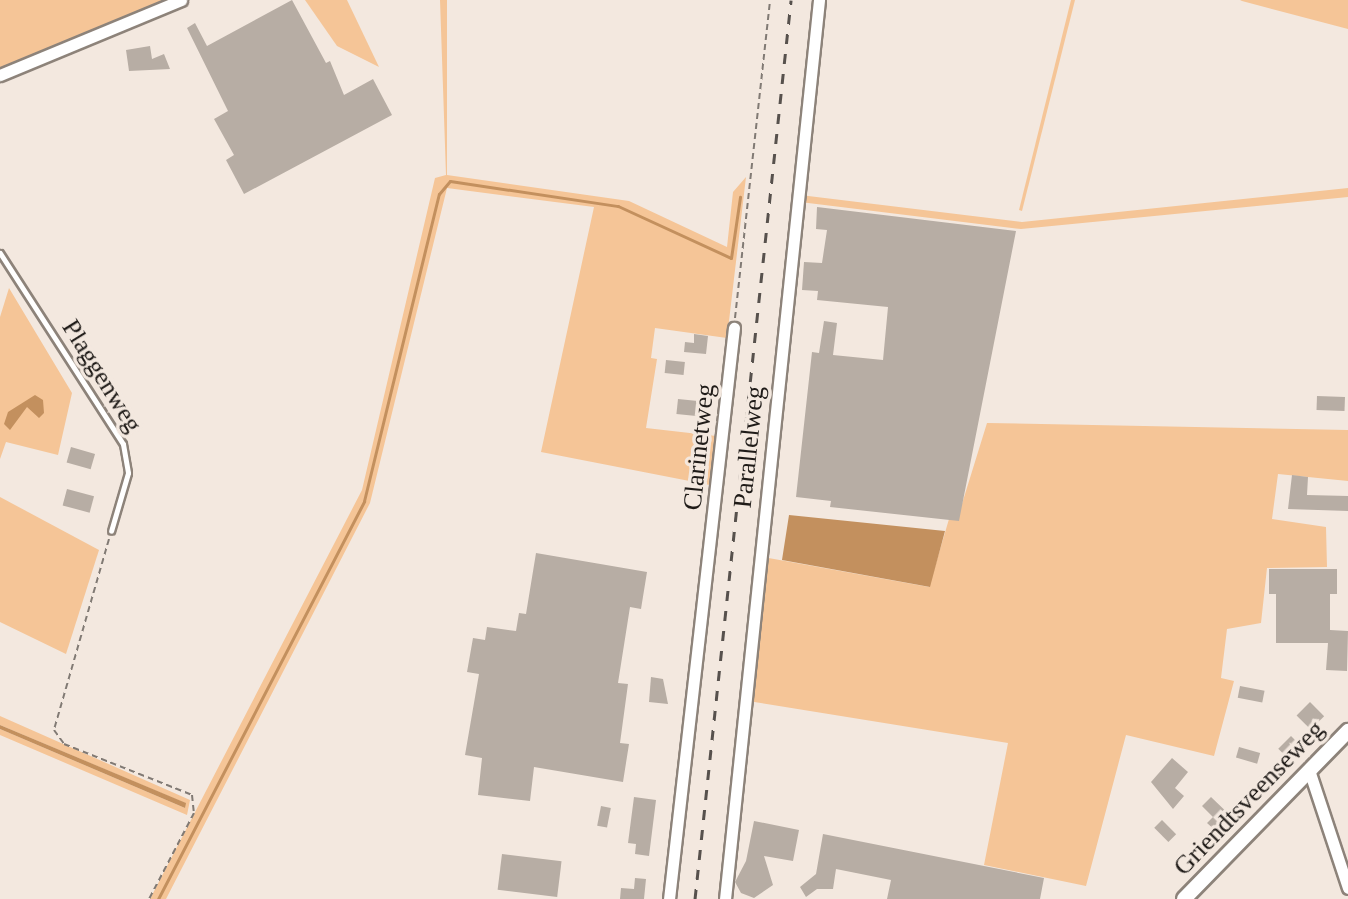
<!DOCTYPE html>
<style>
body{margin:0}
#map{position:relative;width:1348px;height:899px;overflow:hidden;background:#f3e8df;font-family:"Times New Roman",serif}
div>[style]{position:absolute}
.green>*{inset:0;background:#f5c597}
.water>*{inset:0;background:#c3905e}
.stream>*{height:3px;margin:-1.5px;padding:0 1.5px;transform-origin:1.5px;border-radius:1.5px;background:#c3905e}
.building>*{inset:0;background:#b7ada4;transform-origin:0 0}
.path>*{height:2px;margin-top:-1px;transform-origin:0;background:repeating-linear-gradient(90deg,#817a74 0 6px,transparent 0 10px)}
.roads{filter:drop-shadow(2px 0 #8d837a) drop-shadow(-2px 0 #8d837a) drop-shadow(0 2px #8d837a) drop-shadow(0 -2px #8d837a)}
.service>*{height:5px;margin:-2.5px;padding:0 2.5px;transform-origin:2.5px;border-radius:2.5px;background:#fff}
.minor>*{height:11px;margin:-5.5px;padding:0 5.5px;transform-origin:5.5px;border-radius:5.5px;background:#fff}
.tertiary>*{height:14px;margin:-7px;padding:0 7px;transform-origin:7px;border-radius:7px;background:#fff}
.rail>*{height:3px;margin-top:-1.5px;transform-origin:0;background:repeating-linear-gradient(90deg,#57514d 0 10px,transparent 0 20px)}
span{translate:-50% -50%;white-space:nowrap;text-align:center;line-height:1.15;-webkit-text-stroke:7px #f3e8df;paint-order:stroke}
.street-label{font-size:26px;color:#1f1b18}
</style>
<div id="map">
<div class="green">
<i style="clip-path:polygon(0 0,171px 0,0 68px)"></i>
<i style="clip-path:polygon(305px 0,347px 0,379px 67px,337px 46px)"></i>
<i style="clip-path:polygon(440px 0,447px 0,447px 175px,629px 201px,727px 247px,733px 192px,746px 177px,727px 338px,655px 328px,651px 358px,657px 359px,646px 428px,716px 436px,710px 485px,541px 452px,594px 207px,447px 188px,370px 503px,166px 899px,150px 899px,362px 490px,435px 178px,446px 175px)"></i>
<i style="clip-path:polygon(1071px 0,1075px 0,1022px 211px,1019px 210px)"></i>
<i style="clip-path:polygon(1240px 0,1348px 0,1348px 29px,1242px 1px)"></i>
<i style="clip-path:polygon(1348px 188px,1348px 197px,1021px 229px,800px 202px,800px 195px,1022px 222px)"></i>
<i style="clip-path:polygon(9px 288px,72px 393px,58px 455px,6px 442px,0 459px,0 317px)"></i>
<i style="clip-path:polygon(987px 423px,1348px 430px,1348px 481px,1278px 474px,1272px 519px,1326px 527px,1327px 567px,1267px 568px,1261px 623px,1227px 629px,1221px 678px,1234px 681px,1214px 756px,1126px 735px,1086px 886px,984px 865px,1008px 743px,748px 701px,763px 557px,929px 587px,949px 519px,957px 520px)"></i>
<i style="clip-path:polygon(0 497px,99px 550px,66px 654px,0 622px)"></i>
<i style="clip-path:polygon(0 716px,190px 800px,187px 815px,0 735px,0 729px,185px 808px,185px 803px,0 725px)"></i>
</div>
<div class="water">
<i style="clip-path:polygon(35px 395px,43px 400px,44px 413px,39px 418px,27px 407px,10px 430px,4px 424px,8px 412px)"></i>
<i style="clip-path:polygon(789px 515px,945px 531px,930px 587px,782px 560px)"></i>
<i style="clip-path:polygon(0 725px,186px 803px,185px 808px,0 729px)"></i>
</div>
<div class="stream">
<i style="left:158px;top:899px;width:448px;rotate:-62.6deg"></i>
<i style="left:364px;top:501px;width:316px;rotate:-76.3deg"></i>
<i style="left:439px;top:194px;width:17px;rotate:-50deg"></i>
<i style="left:450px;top:181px;width:170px;rotate:8.5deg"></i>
<i style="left:618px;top:206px;width:124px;rotate:24.7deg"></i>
<i style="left:731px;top:258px;width:62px;rotate:-81.6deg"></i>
</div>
<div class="building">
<i style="clip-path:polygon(292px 0,326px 63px,330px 61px,344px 95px,373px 79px,392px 115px,244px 194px,226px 160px,234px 155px,214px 119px,228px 111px,187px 28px,195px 23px,207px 46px)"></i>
<i style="clip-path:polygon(150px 46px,152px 59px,164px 54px,170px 69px,129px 71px,126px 50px)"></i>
<i style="clip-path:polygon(817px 207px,1016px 231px,959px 521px,830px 507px,831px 501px,796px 497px,812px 352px,819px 353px,824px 321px,837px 323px,833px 355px,883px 360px,888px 307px,817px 300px,818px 291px,802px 290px,804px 262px,822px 263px,827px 230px,816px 229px)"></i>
<i style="clip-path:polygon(694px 334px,708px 336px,706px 354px,684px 352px,685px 342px,694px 343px)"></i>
<i style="left:666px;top:360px;width:19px;height:13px;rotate:6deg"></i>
<i style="left:1317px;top:396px;width:28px;height:14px;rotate:2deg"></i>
<i style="left:678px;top:399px;width:20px;height:15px;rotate:6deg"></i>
<i style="left:71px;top:447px;width:25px;height:16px;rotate:16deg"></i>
<i style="clip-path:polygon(1292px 475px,1308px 477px,1307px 495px,1348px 496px,1348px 511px,1288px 509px)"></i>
<i style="left:67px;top:489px;width:28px;height:17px;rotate:15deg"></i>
<i style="clip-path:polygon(536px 553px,647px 572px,641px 609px,630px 607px,618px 683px,628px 684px,620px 743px,629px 744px,623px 782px,534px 767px,530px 801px,478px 795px,482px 758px,465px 755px,479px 674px,467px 672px,473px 638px,485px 640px,487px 627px,516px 631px,519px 613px,526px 614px)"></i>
<i style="clip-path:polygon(1269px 569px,1337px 569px,1337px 594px,1330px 594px,1330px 630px,1348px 631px,1347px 671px,1326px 670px,1328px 643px,1276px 643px,1276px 594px,1269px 594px)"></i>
<i style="clip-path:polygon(651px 677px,663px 679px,668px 704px,649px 702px)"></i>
<i style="left:1240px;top:686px;width:25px;height:12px;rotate:11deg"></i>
<i style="left:1310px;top:702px;width:20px;height:19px;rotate:45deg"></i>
<i style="left:1291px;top:736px;width:21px;height:18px;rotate:45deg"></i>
<i style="left:1239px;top:747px;width:22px;height:11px;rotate:16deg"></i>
<i style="clip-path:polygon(1172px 758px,1188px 772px,1175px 788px,1184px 796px,1173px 809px,1151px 782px)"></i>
<i style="clip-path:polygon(634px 797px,656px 800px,649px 856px,635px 854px,636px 844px,628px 843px)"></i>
<i style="clip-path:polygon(1211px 797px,1235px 820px,1217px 832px,1207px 823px,1213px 817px,1202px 806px)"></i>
<i style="left:601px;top:806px;width:10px;height:20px;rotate:11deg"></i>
<i style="left:1162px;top:820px;width:20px;height:11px;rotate:45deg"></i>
<i style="clip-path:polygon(754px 821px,799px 830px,793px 861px,764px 856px,773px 885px,754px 898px,741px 893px,735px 882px,746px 861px)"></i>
<i style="clip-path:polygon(823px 834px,1044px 878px,1040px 899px,887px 899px,891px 880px,836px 869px,833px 889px,817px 889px,806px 897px,800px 887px,816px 874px)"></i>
<i style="left:502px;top:854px;width:60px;height:36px;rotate:7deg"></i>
<i style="clip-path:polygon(635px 878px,646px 879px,644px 899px,620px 899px,621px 888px,634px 889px)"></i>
</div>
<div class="path">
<i style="left:735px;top:318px;width:320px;rotate:-83.7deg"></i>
<i style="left:109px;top:539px;width:199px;rotate:106.1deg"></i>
<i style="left:54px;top:730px;width:17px;rotate:54deg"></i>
<i style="left:64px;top:744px;width:138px;rotate:21.7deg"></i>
<i style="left:192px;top:795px;width:18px;rotate:84deg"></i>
<i style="left:194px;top:813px;width:97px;rotate:117.6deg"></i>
</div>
<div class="roads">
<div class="service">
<i style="left:0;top:253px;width:227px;rotate:57.2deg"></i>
<i style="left:123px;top:444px;width:29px;rotate:80deg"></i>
<i style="left:128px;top:473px;width:60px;rotate:106.3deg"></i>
</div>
<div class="minor">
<i style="left:0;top:75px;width:196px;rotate:-22.5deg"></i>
<i style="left:1310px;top:773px;width:121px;rotate:71.7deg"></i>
<i style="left:669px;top:899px;width:575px;rotate:-83.51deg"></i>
<i style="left:725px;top:899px;width:904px;rotate:-84.03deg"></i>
</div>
<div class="tertiary">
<i style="left:1184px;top:899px;width:235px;rotate:-45.7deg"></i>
</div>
</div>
<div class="rail">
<i style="left:695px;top:899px;width:904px;rotate:-83.9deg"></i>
</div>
<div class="street-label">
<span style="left:102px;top:376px;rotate:58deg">Plaggenweg</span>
<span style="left:699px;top:447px;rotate:-84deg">Clarinetweg</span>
<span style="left:749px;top:447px;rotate:-84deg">Parallelweg</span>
<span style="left:1249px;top:798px;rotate:-46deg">Griendtsveenseweg</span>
</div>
</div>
